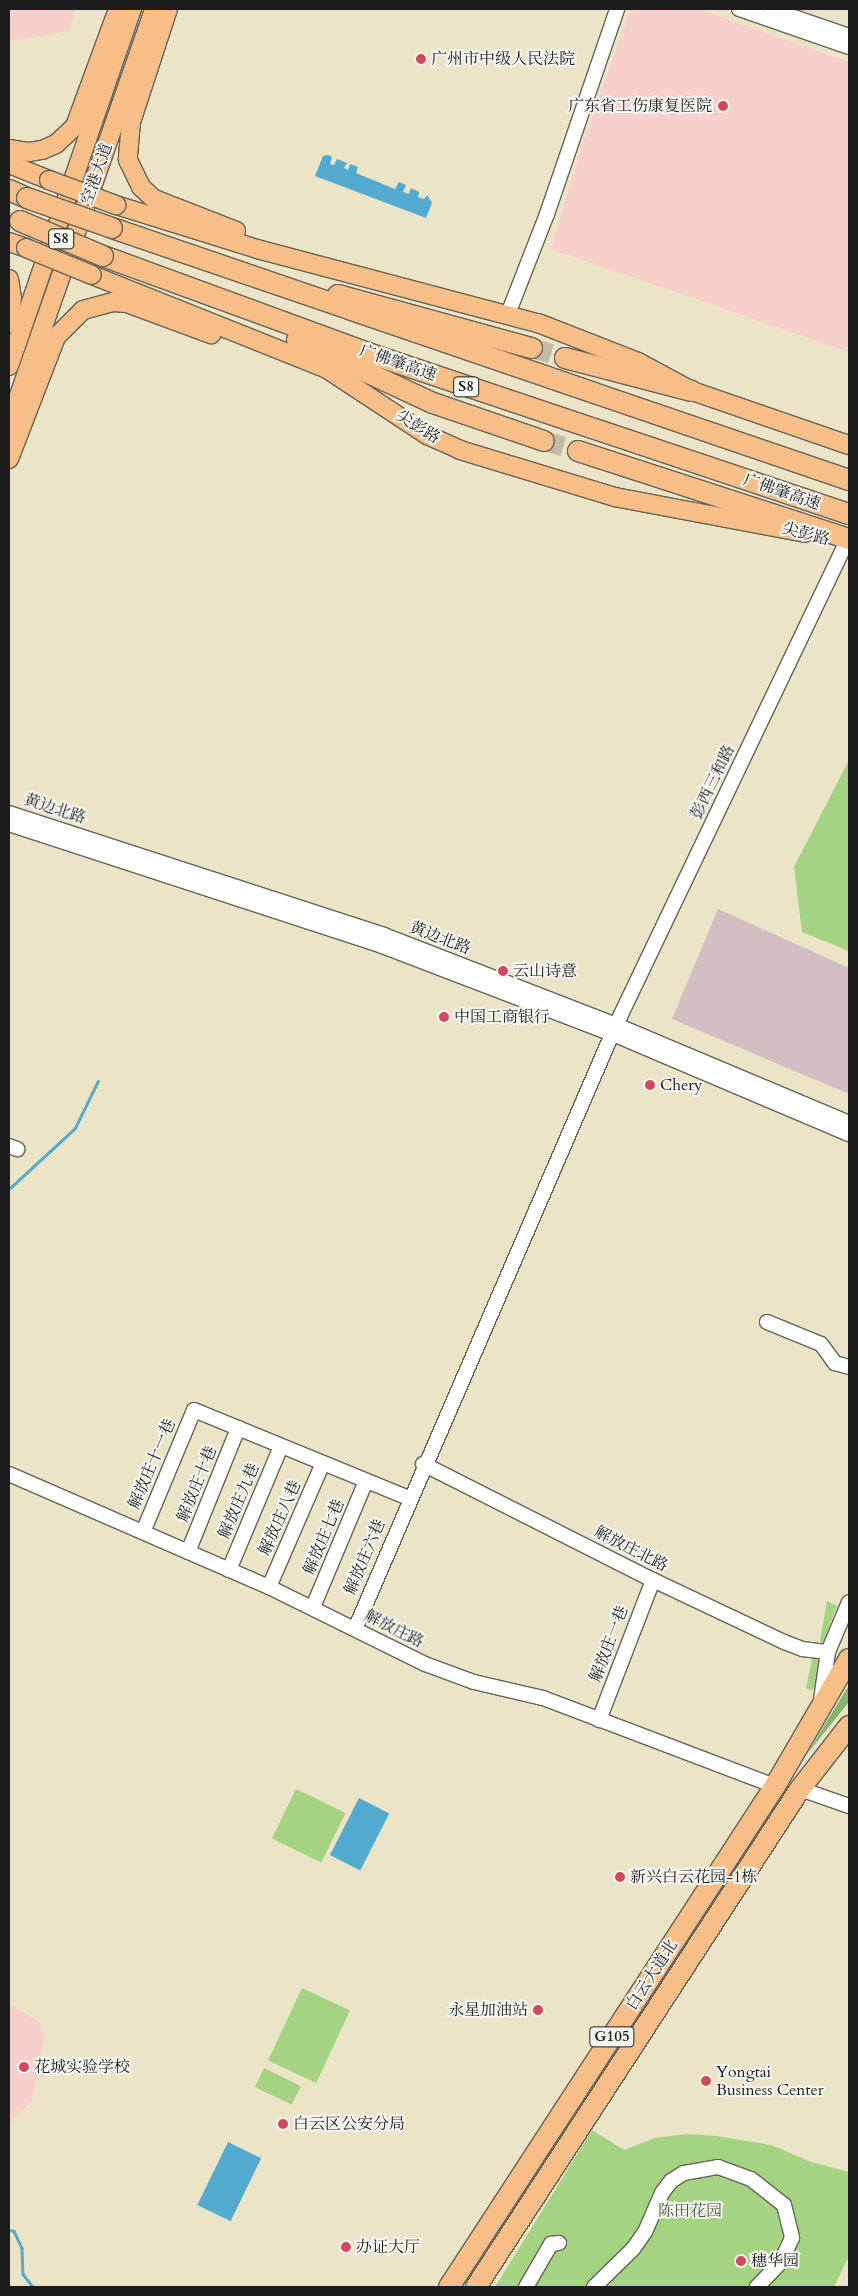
<!DOCTYPE html>
<meta charset="utf-8">
<style>
body{margin:0}
#map{position:relative;width:858px;height:2296px;overflow:hidden;background:#ebe4c7;font-family:Cardo,"Noto Serif SC",serif}
div>[style]{position:absolute}
.built>*{inset:0;background:#f7d0cc}
.industrial>*{inset:0;background:#d2bec3}
.green>*{inset:0;background:#a4d381;transform-origin:0 0}
.forest>*{inset:0;background:#83b56f}
.water>*{inset:0;background:#53acd0;transform-origin:0 0}
.stream>*{height:2.5px;margin:-1.25px;padding:0 1.25px;transform-origin:1.25px;border-radius:1.25px;background:#53acd0}
.highway-tunnel>*{height:20px;margin-top:-10px;transform-origin:0;background:repeating-linear-gradient(90deg,#c2bca5 0 20px,transparent 0 30px)}
.roads{filter:drop-shadow(1px 0 #646258) drop-shadow(-1px 0 #646258) drop-shadow(0 1px #646258) drop-shadow(0 -1px #646258)}
.minor>*{height:14px;margin:-7px;padding:0 7px;transform-origin:7px;border-radius:7px;background:#fff}
.major>*{height:18px;margin:-9px;padding:0 9px;transform-origin:9px;border-radius:9px;background:#f7be87}
.highway>*{height:20px;margin:-10px;padding:0 10px;transform-origin:10px;border-radius:10px;background:#f7be87}
.bridges{filter:drop-shadow(1px 0 #646258) drop-shadow(-1px 0 #646258) drop-shadow(0 1px #646258) drop-shadow(0 -1px #646258)}
.major-bridge>*{height:18px;margin:-9px;padding:0 9px;transform-origin:9px;border-radius:9px;background:#f7be87}
.highway-bridge>*{height:20px;margin:-10px;padding:0 10px;transform-origin:10px;border-radius:10px;background:#f7be87}
.dots>*{width:14px;height:14px;translate:-50% -50%;box-sizing:border-box;border:2px solid #f6f6f2;border-radius:50%}
span{translate:-50% -50%;white-space:nowrap;text-align:center;line-height:1.15;-webkit-text-stroke:4px #f6f6f2;paint-order:stroke}
.shield-label span{padding:1px 4px;background:#f6f6f2;border:1px solid;border-radius:4px;-webkit-text-stroke-width:0}
.shield-label{font-size:15px;color:#1c1c1c;font-weight:700}
.poi-label{font-size:16px;color:#1c1c1c}
.left{translate:0 -50%;text-align:left}
.right{translate:-100% -50%;text-align:right}
.street-label{font-size:16px;color:#1c1c1c}
.park-label{font-size:16px;color:#4c5c3f}
.frame{position:absolute;inset:0;border:10px solid #1c1c1c;pointer-events:none}
</style>
<div id="map">
<div class="built">
<i style="clip-path:polygon(9px 9px,76px 9px,69px 31px,9px 41px)"></i>
<i style="clip-path:polygon(639px 9px,699px 9px,849px 62px,849px 352px,551px 249px,581px 149px,629px 13px)"></i>
<i style="clip-path:polygon(9px 2004px,37px 2020px,43px 2031px,44px 2042px,32px 2101px,9px 2123px)"></i>
</div>
<div class="industrial">
<i style="clip-path:polygon(718px 909px,849px 968px,849px 1094px,672px 1019px)"></i>
</div>
<div class="green">
<i style="clip-path:polygon(849px 760px,849px 951px,802px 932px,794px 867px)"></i>
<i style="clip-path:polygon(827px 1601px,837px 1606px,823px 1643px,820px 1641px)"></i>
<i style="clip-path:polygon(813px 1655px,820px 1659px,815px 1689px,811px 1690px,806px 1688px)"></i>
<i style="left:296px;top:1789px;width:55px;height:55px;rotate:26deg"></i>
<i style="left:302px;top:1988px;width:53px;height:80px;rotate:25deg"></i>
<i style="left:264px;top:2068px;width:41px;height:21px;rotate:26deg"></i>
<i style="clip-path:polygon(592px 2130px,624px 2150px,655px 2138px,687px 2134px,716px 2136px,771px 2145px,811px 2162px,849px 2172px,849px 2256px,834px 2287px,495px 2287px)"></i>
</div>
<div class="forest">
<i style="clip-path:polygon(849px 1685px,849px 1702px,807px 1754px)"></i>
</div>
<div class="water">
<i style="clip-path:polygon(328px 155px,332px 157px,330px 164px,334px 165px,337px 159px,347px 163px,344px 168px,348px 170px,350px 164px,358px 167px,356px 173px,395px 189px,399px 182px,406px 185px,403px 192px,409px 194px,411px 188px,419px 192px,418px 197px,424px 199px,427px 195px,432px 203px,426px 218px,315px 176px,323px 156px)"></i>
<i style="left:359px;top:1798px;width:34px;height:64px;rotate:27deg"></i>
<i style="left:228px;top:2142px;width:37px;height:70px;rotate:26deg"></i>
</div>
<div class="stream">
<i style="left:9px;top:1189px;width:90px;rotate:-42.7deg"></i>
<i style="left:75px;top:1128px;width:52px;rotate:-63.9deg"></i>
<i style="left:9px;top:2230px;width:5px;rotate:11deg"></i>
<i style="left:14px;top:2231px;width:19px;rotate:65deg"></i>
<i style="left:22px;top:2248px;width:26px;rotate:88deg"></i>
<i style="left:23px;top:2274px;width:16px;rotate:52deg"></i>
<i style="left:36px;top:2287px;width:28px"></i>
</div>
<div class="highway-tunnel">
<i style="left:532px;top:348px;width:34px;rotate:17deg"></i>
<i style="left:544px;top:441px;width:35px;rotate:16deg"></i>
</div>
<div class="roads">
<div class="minor">
<i style="left:739px;top:9px;width:116px;rotate:19.1deg"></i>
<i style="left:771px;top:9px;width:83px;rotate:19.1deg"></i>
<i style="left:508px;top:314px;width:107px;rotate:-68.7deg"></i>
<i style="left:547px;top:214px;width:217px;rotate:-71.1deg"></i>
<i style="left:9px;top:813px;width:394px;rotate:18deg"></i>
<i style="left:384px;top:935px;width:249px;rotate:21.2deg"></i>
<i style="left:616px;top:1025px;width:253px;rotate:22.8deg"></i>
<i style="left:9px;top:824px;width:392px;rotate:18.1deg"></i>
<i style="left:382px;top:946px;width:247px;rotate:20.9deg"></i>
<i style="left:613px;top:1034px;width:256px;rotate:23deg"></i>
<i style="left:9px;top:1146px;width:9px;rotate:21deg"></i>
<i style="left:767px;top:1322px;width:58px;rotate:22.2deg"></i>
<i style="left:821px;top:1344px;width:24px;rotate:54deg"></i>
<i style="left:835px;top:1363px;width:15px;rotate:16deg"></i>
<i style="left:423px;top:1464px;width:258px;rotate:26.8deg"></i>
<i style="left:653px;top:1580px;width:145px;rotate:25.3deg"></i>
<i style="left:784px;top:1642px;width:19px;rotate:21deg"></i>
<i style="left:802px;top:1649px;width:26px;rotate:7deg"></i>
<i style="left:9px;top:1474px;width:283px;rotate:23.5deg"></i>
<i style="left:269px;top:1587px;width:174px;rotate:26.3deg"></i>
<i style="left:425px;top:1664px;width:52px;rotate:20.2deg"></i>
<i style="left:474px;top:1682px;width:71px;rotate:13.1deg"></i>
<i style="left:543px;top:1698px;width:248px;rotate:20.8deg"></i>
<i style="left:143px;top:1532px;width:132px;rotate:-67.3deg"></i>
<i style="left:194px;top:1410px;width:232px;rotate:22.3deg"></i>
<i style="left:188px;top:1552px;width:134px;rotate:-68deg"></i>
<i style="left:229px;top:1570px;width:134px;rotate:-67.2deg"></i>
<i style="left:269px;top:1587px;width:135px;rotate:-66.5deg"></i>
<i style="left:313px;top:1607px;width:137px;rotate:-67.2deg"></i>
<i style="left:355px;top:1629px;width:658px;rotate:-66.63deg"></i>
<i style="left:616px;top:1025px;width:532px;rotate:-64.49deg"></i>
<i style="left:845px;top:545px;width:4px;rotate:27deg"></i>
<i style="left:820px;top:1706px;width:55px;rotate:-81.6deg"></i>
<i style="left:828px;top:1652px;width:54px;rotate:-67.2deg"></i>
<i style="left:599px;top:1720px;width:150px;rotate:-68.9deg"></i>
<i style="left:800px;top:1789px;width:52px;rotate:19.1deg"></i>
<i style="left:526px;top:2287px;width:50px;rotate:-59.8deg"></i>
<i style="left:551px;top:2244px;width:8px;rotate:-7deg"></i>
<i style="left:594px;top:2287px;width:54px;rotate:-44.3deg"></i>
<i style="left:633px;top:2249px;width:21px;rotate:-55deg"></i>
<i style="left:645px;top:2232px;width:43px;rotate:-66.4deg"></i>
<i style="left:662px;top:2193px;width:15px;rotate:-53deg"></i>
<i style="left:671px;top:2181px;width:15px;rotate:-32deg"></i>
<i style="left:684px;top:2173px;width:35px;rotate:-10deg"></i>
<i style="left:718px;top:2167px;width:35px;rotate:20deg"></i>
<i style="left:751px;top:2179px;width:42px;rotate:38.2deg"></i>
<i style="left:784px;top:2205px;width:34px;rotate:76deg"></i>
<i style="left:792px;top:2238px;width:26px;rotate:115deg"></i>
<i style="left:781px;top:2262px;width:35px;rotate:134deg"></i>
</div>
<div class="major">
<i style="left:168px;top:9px;width:119px;rotate:108.1deg"></i>
<i style="left:131px;top:122px;width:38px;rotate:95deg"></i>
<i style="left:128px;top:160px;width:30px;rotate:64deg"></i>
<i style="left:141px;top:187px;width:18px;rotate:43deg"></i>
<i style="left:154px;top:199px;width:88px;rotate:21.3deg"></i>
<i style="left:9px;top:149px;width:20px;rotate:9deg"></i>
<i style="left:29px;top:152px;width:13px;rotate:-9deg"></i>
<i style="left:42px;top:150px;width:15px;rotate:-23deg"></i>
<i style="left:56px;top:144px;width:26px;rotate:-43deg"></i>
<i style="left:75px;top:126px;width:125px;rotate:-69.8deg"></i>
<i style="left:9px;top:164px;width:43px;rotate:21.8deg"></i>
<i style="left:116px;top:205px;width:148px;rotate:17.3deg"></i>
<i style="left:257px;top:249px;width:291px;rotate:14.8deg"></i>
<i style="left:538px;top:323px;width:107px;rotate:21.3deg"></i>
<i style="left:638px;top:362px;width:61px;rotate:28.2deg"></i>
<i style="left:692px;top:391px;width:166px;rotate:19deg"></i>
<i style="left:9px;top:242px;width:18px;rotate:19deg"></i>
<i style="left:92px;top:275px;width:253px;rotate:21.8deg"></i>
<i style="left:327px;top:369px;width:120px;rotate:33.4deg"></i>
<i style="left:427px;top:435px;width:36px;rotate:24deg"></i>
<i style="left:460px;top:450px;width:162px;rotate:16.9deg"></i>
<i style="left:615px;top:497px;width:193px;rotate:10.7deg"></i>
<i style="left:9px;top:279px;width:19px;rotate:81deg"></i>
<i style="left:12px;top:298px;width:26px;rotate:97deg"></i>
<i style="left:9px;top:366px;width:378px;rotate:-71deg"></i>
<i style="left:9px;top:424px;width:440px;rotate:-70.7deg"></i>
<i style="left:9px;top:459px;width:131px;rotate:-68.9deg"></i>
<i style="left:56px;top:337px;width:38px;rotate:-45deg"></i>
<i style="left:83px;top:310px;width:31px;rotate:-15deg"></i>
<i style="left:113px;top:302px;width:14px;rotate:4deg"></i>
<i style="left:127px;top:303px;width:90px;rotate:20.3deg"></i>
</div>
<div class="highway">
<i style="left:9px;top:190px;width:20px;rotate:24deg"></i>
<i style="left:112px;top:228px;width:779px;rotate:18.88deg"></i>
<i style="left:103px;top:256px;width:282px;rotate:20.1deg"></i>
<i style="left:368px;top:353px;width:507px;rotate:18.51deg"></i>
<i style="left:338px;top:295px;width:201px;rotate:15.3deg"></i>
<i style="left:297px;top:340px;width:150px;rotate:24.9deg"></i>
<i style="left:433px;top:403px;width:117px;rotate:18.9deg"></i>
<i style="left:565px;top:358px;width:131px;rotate:14.6deg"></i>
<i style="left:578px;top:451px;width:285px;rotate:18deg"></i>
<i style="left:449px;top:2287px;width:598px;rotate:-56.95deg"></i>
<i style="left:775px;top:1786px;width:147px;rotate:-59.8deg"></i>
<i style="left:476px;top:2287px;width:594px;rotate:-56.95deg"></i>
<i style="left:800px;top:1789px;width:80px;rotate:-52.1deg"></i>
</div>
</div>
<div class="bridges">
<div class="major-bridge">
<i style="left:49px;top:180px;width:72px;rotate:20.5deg"></i>
<i style="left:26px;top:248px;width:71px;rotate:22.2deg"></i>
</div>
<div class="highway-bridge">
<i style="left:27px;top:198px;width:90px;rotate:19.4deg"></i>
<i style="left:20px;top:221px;width:90px;rotate:22.9deg"></i>
</div>
</div>
<div class="dots">
<i style="left:421px;top:59px;background:#d1495b"></i>
<i style="left:723px;top:106px;background:#d1495b"></i>
<i style="left:503px;top:971px;background:#d1495b"></i>
<i style="left:444px;top:1017px;background:#d1495b"></i>
<i style="left:650px;top:1085px;background:#d1495b"></i>
<i style="left:620px;top:1877px;background:#d1495b"></i>
<i style="left:538px;top:2010px;background:#d1495b"></i>
<i style="left:24px;top:2067px;background:#d1495b"></i>
<i style="left:706px;top:2081px;background:#d1495b"></i>
<i style="left:283px;top:2124px;background:#d1495b"></i>
<i style="left:346px;top:2247px;background:#d1495b"></i>
<i style="left:741px;top:2261px;background:#d1495b"></i>
</div>
<div class="shield-label">
<span style="left:61px;top:239px">S8</span>
<span style="left:466px;top:387px">S8</span>
<span style="left:612px;top:2037px">G105</span>
</div>
<div class="poi-label">
<span class="left" style="left:431px;top:59px">广州市中级人民法院</span>
<span class="right" style="left:712px;top:106px">广东省工伤康复医院</span>
<span class="left" style="left:513px;top:971px">云山诗意</span>
<span class="left" style="left:454px;top:1017px">中国工商银行</span>
<span class="left" style="left:660px;top:1085px">Chery</span>
<span class="left" style="left:630px;top:1877px">新兴白云花园-1栋</span>
<span class="right" style="left:528px;top:2010px">永星加油站</span>
<span class="left" style="left:34px;top:2067px">花城实验学校</span>
<span class="left" style="left:716px;top:2081px">Yongtai<br>Business Center</span>
<span class="left" style="left:293px;top:2124px">白云区公安分局</span>
<span class="left" style="left:356px;top:2247px">办证大厅</span>
<span class="left" style="left:751px;top:2261px">穗华园</span>
</div>
<div class="street-label">
<span style="left:97px;top:174px;rotate:-71deg">空港大道</span>
<span style="left:398px;top:363px;rotate:19deg">广佛肇高速</span>
<span style="left:418px;top:427px;rotate:32deg">尖彭路</span>
<span style="left:782px;top:492px;rotate:19deg">广佛肇高速</span>
<span style="left:806px;top:534px;rotate:15deg">尖彭路</span>
<span style="left:713px;top:782px;rotate:-64deg">彭西三和路</span>
<span style="left:55px;top:809px;rotate:18deg">黄边北路</span>
<span style="left:440px;top:938px;rotate:21deg">黄边北路</span>
<span style="left:152px;top:1464px;rotate:-67deg">解放庄十一巷</span>
<span style="left:197px;top:1484px;rotate:-68deg">解放庄十巷</span>
<span style="left:239px;top:1501px;rotate:-67deg">解放庄九巷</span>
<span style="left:280px;top:1518px;rotate:-66deg">解放庄八巷</span>
<span style="left:324px;top:1537px;rotate:-67deg">解放庄七巷</span>
<span style="left:631px;top:1549px;rotate:27deg">解放庄北路</span>
<span style="left:365px;top:1557px;rotate:-67deg">解放庄六巷</span>
<span style="left:394px;top:1629px;rotate:27deg">解放庄路</span>
<span style="left:609px;top:1644px;rotate:-69deg">解放庄一巷</span>
<span style="left:652px;top:1975px;rotate:-57deg">白云大道北</span>
</div>
<div class="park-label">
<span style="left:690px;top:2211px">陈田花园</span>
</div>
<div class="frame"></div>
</div>
